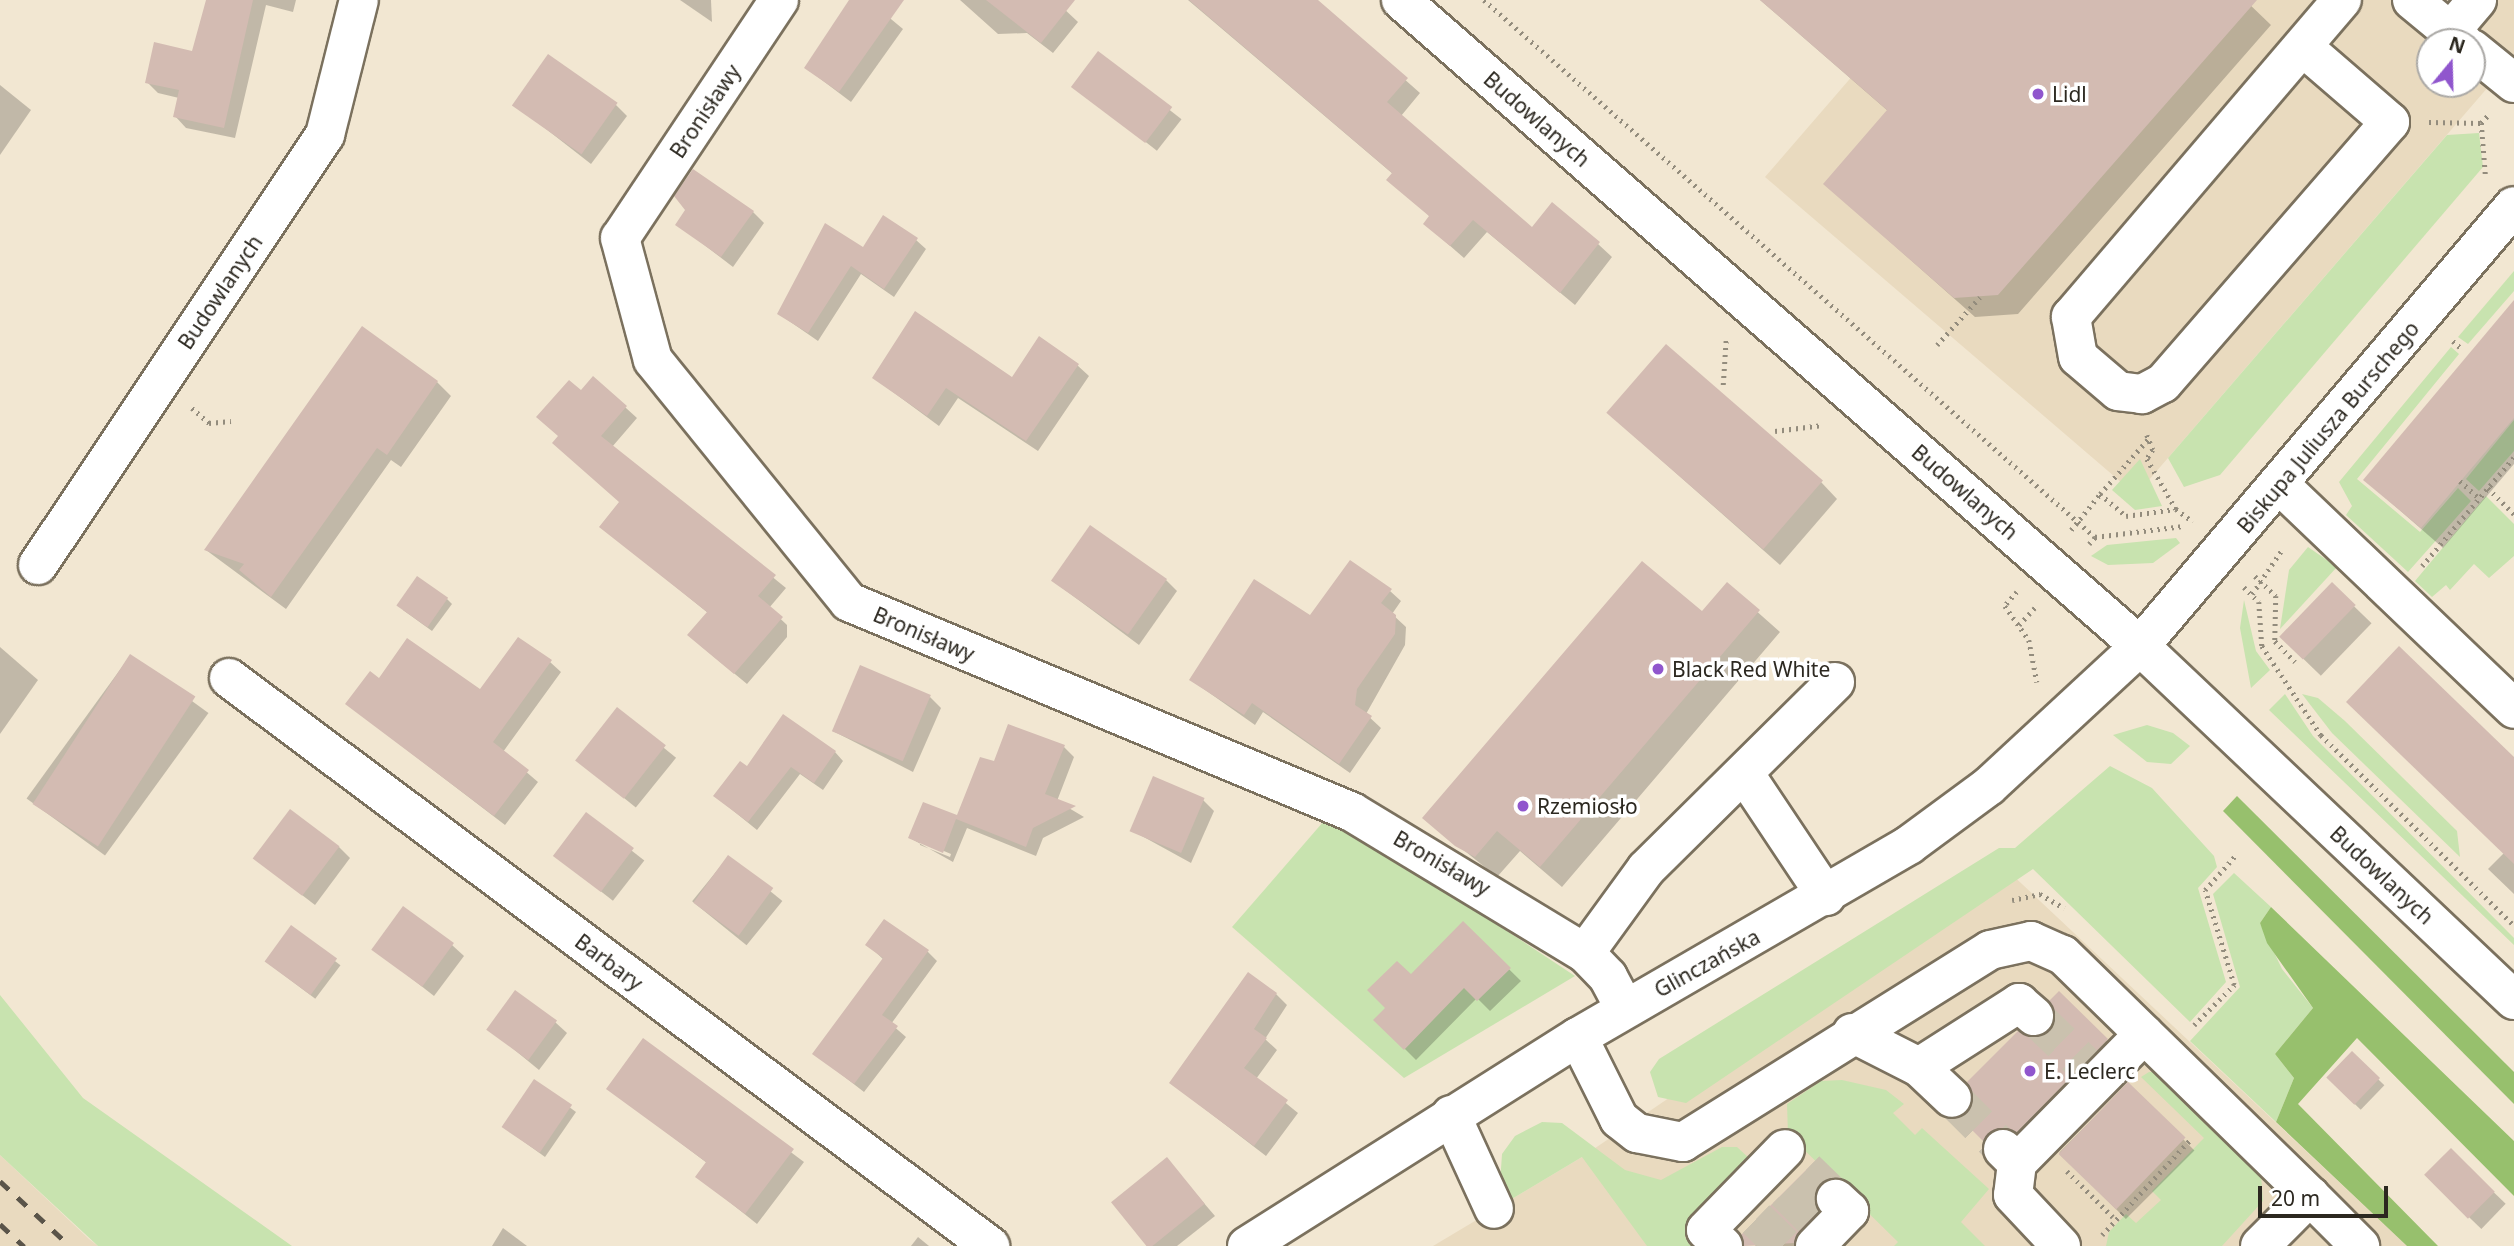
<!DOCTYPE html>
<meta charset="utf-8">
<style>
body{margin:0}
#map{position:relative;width:2514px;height:1246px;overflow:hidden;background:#f2e7d2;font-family:"Noto Sans",sans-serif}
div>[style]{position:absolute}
.built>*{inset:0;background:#e9dabf}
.green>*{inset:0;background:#c8e3af}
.forest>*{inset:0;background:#97c06d}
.shadow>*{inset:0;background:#0003;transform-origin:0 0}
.building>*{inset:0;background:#d3bbb2;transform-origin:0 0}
.minor-tunnel>*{height:38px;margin-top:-19px;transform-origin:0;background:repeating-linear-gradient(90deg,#cac1ae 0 38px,transparent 0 57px)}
.path>*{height:4.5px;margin-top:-2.25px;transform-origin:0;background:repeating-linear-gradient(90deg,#938c7d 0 2px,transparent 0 7px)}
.roads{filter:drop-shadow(2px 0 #7b715e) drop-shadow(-2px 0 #7b715e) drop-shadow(0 2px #7b715e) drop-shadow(0 -2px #7b715e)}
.minor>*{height:38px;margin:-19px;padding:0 19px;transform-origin:19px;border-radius:19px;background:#fff}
.rail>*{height:5px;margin-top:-2.5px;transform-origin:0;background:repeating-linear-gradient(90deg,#5a5449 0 12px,transparent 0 24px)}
.dots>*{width:19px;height:19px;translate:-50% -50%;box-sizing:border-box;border:4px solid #fff;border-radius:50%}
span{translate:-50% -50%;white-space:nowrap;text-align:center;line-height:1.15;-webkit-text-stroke:7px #fff;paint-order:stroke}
.poi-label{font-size:21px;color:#2c2820}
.left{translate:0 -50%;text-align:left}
.street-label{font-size:21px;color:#2c2820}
.north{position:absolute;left:2416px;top:28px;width:70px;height:70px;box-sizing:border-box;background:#fff;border:2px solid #aba9a6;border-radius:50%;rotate:19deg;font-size:19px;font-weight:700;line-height:28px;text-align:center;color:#2c2820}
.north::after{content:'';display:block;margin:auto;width:24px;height:32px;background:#9056cd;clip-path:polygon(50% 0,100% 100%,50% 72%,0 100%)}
.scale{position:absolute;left:2258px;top:1186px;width:130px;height:32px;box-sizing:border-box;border:4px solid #2c2820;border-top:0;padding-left:9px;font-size:21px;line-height:24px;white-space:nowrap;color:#2c2820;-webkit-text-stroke:5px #fff;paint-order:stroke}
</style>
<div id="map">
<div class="built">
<i style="clip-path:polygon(evenodd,1918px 0,2514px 0,2514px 57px,2136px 495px,1765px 177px,1918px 0,2430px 42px,2472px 42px,2472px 84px,2430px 84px,2430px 42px)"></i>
<i style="clip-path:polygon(2006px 869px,2407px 1246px,1433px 1246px,1582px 1157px)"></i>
<i style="clip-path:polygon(0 1155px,89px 1239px,98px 1246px,0 1246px)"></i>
</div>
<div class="green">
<i style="clip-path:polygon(2479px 133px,2483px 167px,2220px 475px,2184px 487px,2168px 458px,2447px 135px)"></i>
<i style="clip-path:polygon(2514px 271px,2514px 291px,2468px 344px,2458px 337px)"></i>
<i style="clip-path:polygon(2451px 347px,2459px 354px,2357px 479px,2420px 532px,2458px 488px,2471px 501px,2408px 572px,2346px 515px,2352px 506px,2339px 482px)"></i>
<i style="clip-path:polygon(2514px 420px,2514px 451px,2479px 491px,2466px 479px)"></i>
<i style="clip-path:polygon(2140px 459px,2162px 506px,2135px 510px,2112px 490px)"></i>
<i style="clip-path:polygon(2486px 496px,2514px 524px,2514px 556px,2489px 578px,2474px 564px,2450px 590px,2446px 585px,2432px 597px,2415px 581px)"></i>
<i style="clip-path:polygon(2176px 538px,2180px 543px,2153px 563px,2108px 565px,2091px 556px,2107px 545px)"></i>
<i style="clip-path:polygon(2308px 547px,2337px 567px,2280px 629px,2289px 570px)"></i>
<i style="clip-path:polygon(2244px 600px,2256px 651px,2270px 670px,2251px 688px,2240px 628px)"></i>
<i style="clip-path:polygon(2285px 694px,2313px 736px,2514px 938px,2514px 945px,2269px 710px)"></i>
<i style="clip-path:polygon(2302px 694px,2318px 698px,2345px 721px,2457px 831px,2460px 857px,2332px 733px)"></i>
<i style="clip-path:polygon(2147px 725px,2173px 733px,2190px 746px,2171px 764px,2147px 762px,2113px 735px)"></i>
<i style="clip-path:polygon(2110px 766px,2152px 788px,2214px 856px,2217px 867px,2198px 888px,2226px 982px,2190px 1022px,2033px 869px,1686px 1103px,1658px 1097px,1650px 1072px,1659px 1059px,1999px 848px,2015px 848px)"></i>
<i style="clip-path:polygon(1330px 814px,1575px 976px,1404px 1078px,1232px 927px)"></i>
<i style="clip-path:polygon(2234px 873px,2271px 907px,2260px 923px,2282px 969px,2313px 1008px,2275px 1054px,2294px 1078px,2276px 1122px,2190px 1041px,2240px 987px,2213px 894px)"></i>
<i style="clip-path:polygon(0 995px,83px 1098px,292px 1246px,98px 1246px,0 1155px)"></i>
<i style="clip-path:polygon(2149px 1072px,2159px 1072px,2261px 1175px,2263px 1201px,2222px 1246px,2106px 1246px,2109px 1232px,2126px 1214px,2136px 1223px,2161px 1200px,2152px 1191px,2204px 1138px,2141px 1077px)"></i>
<i style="clip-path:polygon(1842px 1080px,1886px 1090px,1904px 1104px,1893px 1113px,1915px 1135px,1922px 1128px,1989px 1189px,1961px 1222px,1985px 1246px,1894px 1246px,1898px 1242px,1788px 1134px,1787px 1104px,1821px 1081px)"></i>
<i style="clip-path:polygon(1542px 1122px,1562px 1123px,1625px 1170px,1661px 1180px,1722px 1147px,1737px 1147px,1751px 1160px,1745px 1176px,1685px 1237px,1693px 1246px,1647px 1246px,1582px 1157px,1510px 1200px,1500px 1183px,1502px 1154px,1515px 1136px)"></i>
</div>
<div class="forest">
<i style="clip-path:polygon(2237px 796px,2514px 1072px,2514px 1104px,2223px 811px)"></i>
<i style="clip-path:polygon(2271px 907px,2514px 1141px,2514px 1196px,2357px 1038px,2298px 1104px,2438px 1246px,2407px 1246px,2276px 1122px,2294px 1078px,2275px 1054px,2313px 1008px,2267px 943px,2260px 923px)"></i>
</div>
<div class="shadow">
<i style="clip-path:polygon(208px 0,296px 0,293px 12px,266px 5px,235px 138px,186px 128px,175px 116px,179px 98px,158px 93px,147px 82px,193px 53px)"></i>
<i style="clip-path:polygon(680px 0,711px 0,712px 22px)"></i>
<i style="clip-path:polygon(851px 0,868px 0,903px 29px,851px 102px,806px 68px)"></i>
<i style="clip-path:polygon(960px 0,1066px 0,1061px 6px,1078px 22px,1053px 53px,1027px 33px,998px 34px)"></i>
<i style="clip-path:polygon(1188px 0,1315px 0,1420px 93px,1401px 116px,1532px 230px,1598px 244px,1612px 257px,1575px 305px,1487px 232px,1464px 258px,1425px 224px,1430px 217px,1393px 174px)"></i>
<i style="clip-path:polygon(1760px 0,2245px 0,2271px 25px,2018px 314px,1975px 317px,1825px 184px,1888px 111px)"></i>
<i style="left:1098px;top:54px;width:106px;height:40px;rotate:38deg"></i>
<i style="clip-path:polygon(0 85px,31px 110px,0 155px)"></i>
<i style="clip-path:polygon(514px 104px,616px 105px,627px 116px,591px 164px)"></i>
<i style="clip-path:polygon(687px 210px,753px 212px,764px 223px,733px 267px,677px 224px)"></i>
<i style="clip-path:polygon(916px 240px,926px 249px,894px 297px,861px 274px,818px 341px,779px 314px,863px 249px)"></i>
<i style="clip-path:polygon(2514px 303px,2514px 464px,2443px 548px,2365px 480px)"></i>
<i style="clip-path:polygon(1077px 365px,1089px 376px,1038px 451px,958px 398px,939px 426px,874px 378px,1012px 380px)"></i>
<i style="clip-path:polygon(593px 378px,637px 418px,612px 447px,786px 588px,769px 608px,787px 625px,787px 637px,747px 684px,701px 646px,708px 613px,602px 527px,621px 503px,560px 436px)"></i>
<i style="clip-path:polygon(437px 382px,451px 396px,401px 467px,391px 460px,286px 609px,206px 550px)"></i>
<i style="clip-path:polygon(1608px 413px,1821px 482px,1837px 499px,1780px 565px)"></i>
<i style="clip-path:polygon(1166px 580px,1177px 591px,1139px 645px,1053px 581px)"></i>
<i style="clip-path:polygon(1727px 585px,1780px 632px,1562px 887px,1520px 851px,1497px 877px,1424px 818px,1702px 614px)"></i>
<i style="left:2332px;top:585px;width:55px;height:73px;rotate:44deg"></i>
<i style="clip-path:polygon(1390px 591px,1401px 601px,1392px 614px,1406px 627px,1405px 645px,1366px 714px,1381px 728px,1350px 773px,1263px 712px,1255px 725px,1191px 680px)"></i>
<i style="clip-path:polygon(447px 599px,452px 604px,432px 631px,403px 610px)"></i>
<i style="clip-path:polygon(0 647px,38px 680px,0 734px)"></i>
<i style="left:130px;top:656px;width:97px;height:176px;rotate:36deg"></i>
<i style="clip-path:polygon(550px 662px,561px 672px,503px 752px,538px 782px,505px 825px,347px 704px,380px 680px,480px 692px)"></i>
<i style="clip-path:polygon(930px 697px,941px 708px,913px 772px,833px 731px)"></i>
<i style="left:617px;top:710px;width:76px;height:64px;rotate:39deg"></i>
<i style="clip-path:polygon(evenodd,1064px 747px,1074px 757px,1057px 801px,1084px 817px,1043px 838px,1036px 856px,967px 828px,953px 862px,910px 838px,958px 818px,995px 764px,1064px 747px,920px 841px,951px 854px,950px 857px,920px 845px,920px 841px)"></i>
<i style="clip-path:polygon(835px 752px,843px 761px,823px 790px,800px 774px,757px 830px,715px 796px,747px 769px)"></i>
<i style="clip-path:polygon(2514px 759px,2514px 894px,2488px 869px,2504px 853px)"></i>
<i style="clip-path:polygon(1203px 800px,1214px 811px,1191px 863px,1131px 830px)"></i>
<i style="left:586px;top:815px;width:74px;height:51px;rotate:38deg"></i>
<i style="clip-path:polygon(339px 847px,350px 858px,315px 905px,255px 859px)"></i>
<i style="left:728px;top:857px;width:70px;height:57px;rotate:39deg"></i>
<i style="clip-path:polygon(1463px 924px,1521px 981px,1490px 1011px,1477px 998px,1416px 1060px,1376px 1020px)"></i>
<i style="left:291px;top:928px;width:62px;height:42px;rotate:37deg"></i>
<i style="clip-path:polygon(452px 945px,464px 956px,434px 996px,374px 949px)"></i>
<i style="clip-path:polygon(868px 945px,928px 952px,937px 961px,891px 1024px,906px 1037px,864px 1092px,815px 1054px,884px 960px)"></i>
<i style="clip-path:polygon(2059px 993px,2112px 1046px,2022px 1137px,2004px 1132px,1989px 1145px,1962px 1118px,2030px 1039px,2051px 1032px)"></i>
<i style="clip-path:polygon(1276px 994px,1287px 1005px,1265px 1039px,1277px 1050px,1256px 1079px,1298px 1113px,1266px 1156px,1171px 1083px)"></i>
<i style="clip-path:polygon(555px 1022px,567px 1033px,539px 1070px,488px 1028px)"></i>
<i style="clip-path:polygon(643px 1041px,804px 1162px,757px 1224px,697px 1176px,707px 1163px,608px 1088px)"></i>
<i style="left:2352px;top:1054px;width:45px;height:34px;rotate:44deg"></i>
<i style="clip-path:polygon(534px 1081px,576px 1112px,545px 1157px,509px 1131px)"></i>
<i style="left:2128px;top:1084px;width:94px;height:97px;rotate:45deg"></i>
<i style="left:2451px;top:1151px;width:76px;height:35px;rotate:44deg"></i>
<i style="clip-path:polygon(1167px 1160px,1215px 1216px,1177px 1246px,1149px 1246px,1114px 1203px)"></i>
<i style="clip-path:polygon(1814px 1164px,1834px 1184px,1819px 1199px,1823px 1217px,1798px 1246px,1756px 1246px,1744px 1234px)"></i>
<i style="clip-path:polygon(503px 1228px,527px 1246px,492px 1246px)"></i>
<i style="clip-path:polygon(918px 1237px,929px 1246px,911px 1246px)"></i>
</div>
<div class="building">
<i style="clip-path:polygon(206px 0,253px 0,224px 128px,173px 117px,179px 90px,145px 83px,154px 42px,192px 51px)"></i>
<i style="clip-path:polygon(849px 0,904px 0,839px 92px,804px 68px)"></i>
<i style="clip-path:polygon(986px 0,1075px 0,1041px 43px)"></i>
<i style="clip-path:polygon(1189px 0,1318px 0,1408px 78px,1387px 102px,1532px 227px,1552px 202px,1600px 242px,1560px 293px,1473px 220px,1450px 246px,1423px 224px,1429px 216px,1386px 180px,1392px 173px)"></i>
<i style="clip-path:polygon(1760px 0,2257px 0,1998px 295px,1954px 298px,1823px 184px,1887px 110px)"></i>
<i style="left:1098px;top:51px;width:93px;height:45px;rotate:37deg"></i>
<i style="left:548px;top:54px;width:85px;height:63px;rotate:35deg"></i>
<i style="clip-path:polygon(693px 169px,754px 211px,721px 257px,675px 225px,685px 210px,674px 196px)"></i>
<i style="clip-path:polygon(883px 215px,918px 238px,884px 289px,851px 266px,808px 333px,777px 314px,825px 223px,863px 247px)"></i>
<i style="clip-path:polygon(2514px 300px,2514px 418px,2421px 528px,2363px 480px)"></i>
<i style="clip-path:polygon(915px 311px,1012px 377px,1039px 336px,1079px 364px,1026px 441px,946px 388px,927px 416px,872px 378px)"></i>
<i style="clip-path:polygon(362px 326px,438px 381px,387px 455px,377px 448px,271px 597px,239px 570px,244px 564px,204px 550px)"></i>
<i style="left:1666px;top:344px;width:208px;height:91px;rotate:41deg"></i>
<i style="clip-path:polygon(593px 376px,627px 406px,601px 436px,776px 575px,758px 596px,783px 617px,734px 674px,687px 635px,707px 612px,599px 527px,619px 502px,552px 443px,558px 436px,536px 417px,569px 380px,581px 390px)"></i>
<i style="left:1090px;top:525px;width:94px;height:68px;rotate:35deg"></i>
<i style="clip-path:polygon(1350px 560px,1392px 589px,1381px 603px,1396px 615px,1395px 634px,1357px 689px,1355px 705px,1372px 716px,1339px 764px,1252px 703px,1244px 715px,1189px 680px,1254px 579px,1310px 615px)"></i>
<i style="clip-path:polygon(1642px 561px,1702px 611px,1727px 582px,1760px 610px,1540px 867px,1497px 831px,1475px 857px,1455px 846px,1422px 818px)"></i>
<i style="left:417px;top:576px;width:38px;height:36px;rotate:35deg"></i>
<i style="left:2332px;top:582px;width:33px;height:76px;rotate:44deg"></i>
<i style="clip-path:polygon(518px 637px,552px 660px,493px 742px,529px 770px,494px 816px,345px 704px,370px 671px,379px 678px,407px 638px,480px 689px)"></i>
<i style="clip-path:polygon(2399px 646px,2514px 757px,2514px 864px,2346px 702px)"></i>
<i style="left:130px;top:654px;width:78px;height:179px;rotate:33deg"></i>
<i style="left:860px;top:665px;width:77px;height:72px;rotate:23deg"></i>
<i style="left:617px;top:707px;width:62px;height:68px;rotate:38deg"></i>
<i style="clip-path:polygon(783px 714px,836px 751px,814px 783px,791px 767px,748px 822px,713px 796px,740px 761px,747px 766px)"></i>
<i style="clip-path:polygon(1008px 724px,1065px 745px,1045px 794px,1076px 806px,1033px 828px,1026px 847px,956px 819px,943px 853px,908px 838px,923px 802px,957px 815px,980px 757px,994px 761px)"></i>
<i style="left:1153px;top:776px;width:56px;height:60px;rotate:23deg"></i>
<i style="left:290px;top:809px;width:62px;height:62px;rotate:37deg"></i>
<i style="left:586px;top:812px;width:60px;height:55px;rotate:37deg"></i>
<i style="left:728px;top:855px;width:56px;height:59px;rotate:36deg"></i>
<i style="left:403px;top:906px;width:63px;height:54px;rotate:36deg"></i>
<i style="clip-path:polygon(884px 919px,929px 950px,882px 1015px,898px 1026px,854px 1084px,812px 1054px,883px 958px,865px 945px)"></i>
<i style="clip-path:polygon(1463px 921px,1511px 968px,1477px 1001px,1464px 988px,1404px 1050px,1373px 1020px,1385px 1008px,1367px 990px,1397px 961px,1411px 974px)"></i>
<i style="left:291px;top:925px;width:57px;height:45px;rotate:36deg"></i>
<i style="clip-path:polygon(1248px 972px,1277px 993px,1254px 1029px,1267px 1038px,1244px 1068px,1288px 1100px,1254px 1146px,1169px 1083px)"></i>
<i style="left:515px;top:990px;width:52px;height:49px;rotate:36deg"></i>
<i style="clip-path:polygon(2059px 991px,2108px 1039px,2017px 1132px,1998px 1128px,1983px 1141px,1960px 1118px,1973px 1102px,1967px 1082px,2018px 1031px,2031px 1038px,2050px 1031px,2056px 1019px,2049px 1001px)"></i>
<i style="clip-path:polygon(643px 1038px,794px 1149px,745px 1214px,695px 1177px,706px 1162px,606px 1089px)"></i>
<i style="left:2352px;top:1051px;width:39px;height:37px;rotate:44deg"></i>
<i style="left:534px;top:1079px;width:46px;height:58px;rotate:34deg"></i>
<i style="left:2128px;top:1082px;width:80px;height:100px;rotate:44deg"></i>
<i style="left:2451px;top:1148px;width:62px;height:38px;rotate:45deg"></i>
<i style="left:1167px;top:1157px;width:60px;height:72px;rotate:51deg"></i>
<i style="clip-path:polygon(1814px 1162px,1830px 1178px,1815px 1194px,1818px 1211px,1794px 1243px,1744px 1246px,1741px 1235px)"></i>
</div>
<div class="minor-tunnel">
<i style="left:2034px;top:1016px;width:72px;rotate:43.9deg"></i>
<i style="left:1952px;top:1098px;width:72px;rotate:45deg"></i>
<i style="left:1806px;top:1170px;width:42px;rotate:44deg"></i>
<i style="left:1785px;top:1191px;width:42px;rotate:45deg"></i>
<i style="left:1756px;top:1219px;width:39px;rotate:44deg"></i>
</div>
<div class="path">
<i style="left:1484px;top:0;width:813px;rotate:41.31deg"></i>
<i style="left:2429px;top:122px;width:52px;rotate:1.1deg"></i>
<i style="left:2485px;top:174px;width:51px;rotate:-94.5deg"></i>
<i style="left:2481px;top:123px;width:12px;rotate:-48deg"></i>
<i style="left:2453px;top:341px;width:13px;rotate:42deg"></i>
<i style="left:1937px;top:345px;width:64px;rotate:-48.1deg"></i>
<i style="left:1723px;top:385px;width:47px;rotate:-86.3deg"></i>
<i style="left:192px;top:408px;width:23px;rotate:41deg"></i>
<i style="left:209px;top:423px;width:22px;rotate:-5deg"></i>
<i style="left:1775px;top:431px;width:48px;rotate:-7.1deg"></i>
<i style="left:2147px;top:435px;width:16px;rotate:68deg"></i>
<i style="left:2153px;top:450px;width:11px;rotate:124deg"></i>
<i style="left:2147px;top:459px;width:58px;rotate:59.9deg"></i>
<i style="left:2460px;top:481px;width:25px;rotate:42deg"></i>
<i style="left:2488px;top:488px;width:37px;rotate:45deg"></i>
<i style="left:2100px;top:494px;width:74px;rotate:-48.8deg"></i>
<i style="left:2071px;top:530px;width:46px;rotate:-51.1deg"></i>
<i style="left:2100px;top:494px;width:34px;rotate:40deg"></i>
<i style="left:2126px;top:516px;width:50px;rotate:-8deg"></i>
<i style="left:2176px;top:509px;width:21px;rotate:37deg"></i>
<i style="left:2089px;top:544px;width:9px;rotate:-49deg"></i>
<i style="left:2095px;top:537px;width:89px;rotate:-7.1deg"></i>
<i style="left:2422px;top:566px;width:143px;rotate:-49.8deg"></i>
<i style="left:2255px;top:576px;width:29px;rotate:44deg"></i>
<i style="left:2276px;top:596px;width:45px;rotate:91.3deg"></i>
<i style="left:2275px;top:641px;width:29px;rotate:46deg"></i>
<i style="left:2244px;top:587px;width:21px;rotate:45deg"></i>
<i style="left:2259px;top:602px;width:44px;rotate:86.1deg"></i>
<i style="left:2262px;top:646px;width:107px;rotate:56.5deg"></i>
<i style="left:2321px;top:735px;width:271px;rotate:44.6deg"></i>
<i style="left:2017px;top:592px;width:18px;rotate:131deg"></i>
<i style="left:2005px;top:606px;width:42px;rotate:54.8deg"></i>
<i style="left:2029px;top:640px;width:43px;rotate:79.2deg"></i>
<i style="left:2252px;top:594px;width:55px;rotate:-56deg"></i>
<i style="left:2019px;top:625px;width:24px;rotate:-48deg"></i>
<i style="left:2012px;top:900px;width:29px;rotate:-12deg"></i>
<i style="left:2040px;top:894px;width:28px;rotate:30deg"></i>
<i style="left:2194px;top:1025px;width:57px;rotate:-45deg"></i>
<i style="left:2234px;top:985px;width:99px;rotate:-107deg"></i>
<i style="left:2205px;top:890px;width:47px;rotate:-48.5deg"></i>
<i style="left:2067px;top:1171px;width:65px;rotate:45deg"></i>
<i style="left:2102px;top:1235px;width:131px;rotate:-47.2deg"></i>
</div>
<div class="roads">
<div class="minor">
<i style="left:779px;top:0;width:286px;rotate:123.7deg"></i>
<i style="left:620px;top:238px;width:126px;rotate:74.9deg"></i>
<i style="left:653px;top:360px;width:311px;rotate:51deg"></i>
<i style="left:849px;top:602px;width:545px;rotate:22.66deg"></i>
<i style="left:1352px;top:812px;width:272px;rotate:31.2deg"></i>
<i style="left:1585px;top:953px;width:33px;rotate:46deg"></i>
<i style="left:1608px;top:977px;width:36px;rotate:62deg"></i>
<i style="left:1401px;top:0;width:982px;rotate:41.16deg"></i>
<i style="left:2140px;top:646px;width:515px;rotate:43.43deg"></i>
<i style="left:2412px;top:0;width:66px;rotate:39.5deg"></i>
<i style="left:2450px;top:32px;width:42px;rotate:-49.8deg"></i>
<i style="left:2303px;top:47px;width:115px;rotate:40.8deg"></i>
<i style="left:2390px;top:122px;width:346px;rotate:131deg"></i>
<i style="left:2163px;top:383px;width:24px;rotate:152deg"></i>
<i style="left:2142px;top:394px;width:24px;rotate:-173deg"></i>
<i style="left:2118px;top:391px;width:52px;rotate:-139.6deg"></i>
<i style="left:2078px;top:357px;width:41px;rotate:-99.9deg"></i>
<i style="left:2071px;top:317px;width:417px;rotate:-49.5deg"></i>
<i style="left:2472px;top:49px;width:54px;rotate:39deg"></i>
<i style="left:2280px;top:485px;width:324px;rotate:43.7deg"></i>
<i style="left:38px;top:565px;width:517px;rotate:-56.28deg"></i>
<i style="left:325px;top:135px;width:139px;rotate:-75.9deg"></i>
<i style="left:229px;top:678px;width:950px;rotate:36.74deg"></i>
<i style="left:1744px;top:773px;width:148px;rotate:56.3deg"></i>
<i style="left:1585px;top:953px;width:104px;rotate:-54deg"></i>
<i style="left:1646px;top:869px;width:266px;rotate:-44.7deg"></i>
<i style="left:1852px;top:1033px;width:75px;rotate:26.9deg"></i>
<i style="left:1919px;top:1067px;width:45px;rotate:43.2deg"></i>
<i style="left:1578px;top:1037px;width:92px;rotate:63.4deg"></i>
<i style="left:1619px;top:1119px;width:23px;rotate:38deg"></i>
<i style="left:1637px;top:1133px;width:47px;rotate:11.1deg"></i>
<i style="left:1683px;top:1142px;width:362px;rotate:-32deg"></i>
<i style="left:1990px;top:950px;width:42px;rotate:-12.4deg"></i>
<i style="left:2031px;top:941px;width:35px;rotate:24deg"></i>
<i style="left:2063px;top:955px;width:345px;rotate:44.3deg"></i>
<i style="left:1919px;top:1067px;width:119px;rotate:-32.6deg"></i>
<i style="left:2019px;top:1003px;width:20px;rotate:41deg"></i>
<i style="left:1451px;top:1115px;width:103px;rotate:65.4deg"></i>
<i style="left:2003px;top:1149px;width:20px;rotate:45deg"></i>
<i style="left:2017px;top:1163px;width:181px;rotate:-45.4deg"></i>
<i style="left:2017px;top:1163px;width:32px;rotate:97deg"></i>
<i style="left:2013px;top:1195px;width:70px;rotate:46.7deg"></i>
<i style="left:1247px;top:1246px;width:391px;rotate:-32.3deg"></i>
<i style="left:1578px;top:1037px;width:383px;rotate:-30.1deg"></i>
<i style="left:1909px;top:845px;width:99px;rotate:-36.4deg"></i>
<i style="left:1989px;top:786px;width:206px;rotate:-42.8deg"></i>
<i style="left:2140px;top:646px;width:577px;rotate:-49.64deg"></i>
<i style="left:1723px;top:1246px;width:23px;rotate:-137deg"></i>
<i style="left:1706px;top:1230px;width:113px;rotate:-45.7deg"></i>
<i style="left:1815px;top:1246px;width:49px;rotate:-45.8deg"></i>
<i style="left:1849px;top:1211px;width:18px;rotate:-137deg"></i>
<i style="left:2260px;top:1246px;width:71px;rotate:-45deg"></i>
<i style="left:2310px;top:1196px;width:71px;rotate:45deg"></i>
</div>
</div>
<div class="rail">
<i style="left:0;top:1181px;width:96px;rotate:42.9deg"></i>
<i style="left:0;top:1224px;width:33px;rotate:43deg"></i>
</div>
<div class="dots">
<i style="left:2038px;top:94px;background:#9056cd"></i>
<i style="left:1658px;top:669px;background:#9056cd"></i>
<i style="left:1523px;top:806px;background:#9056cd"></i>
<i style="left:2030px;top:1071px;background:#9056cd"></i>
</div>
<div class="poi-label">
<span class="left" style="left:2052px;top:94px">Lidl</span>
<span class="left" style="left:1672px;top:669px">Black Red White</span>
<span class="left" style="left:1537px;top:806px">Rzemiosło</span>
<span class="left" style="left:2044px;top:1071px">E. Leclerc</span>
</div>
<div class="street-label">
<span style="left:705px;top:111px;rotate:-56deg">Bronisławy</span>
<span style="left:1537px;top:119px;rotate:41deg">Budowlanych</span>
<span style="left:220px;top:292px;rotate:-56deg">Budowlanych</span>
<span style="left:2328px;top:427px;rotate:-50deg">Biskupa Juliusza Burschego</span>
<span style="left:1965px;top:492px;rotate:41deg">Budowlanych</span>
<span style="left:924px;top:634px;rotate:23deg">Bronisławy</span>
<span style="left:1442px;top:863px;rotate:30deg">Bronisławy</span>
<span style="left:2382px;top:875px;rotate:43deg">Budowlanych</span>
<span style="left:609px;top:962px;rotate:37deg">Barbary</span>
<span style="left:1707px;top:963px;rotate:-29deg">Glinczańska</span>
</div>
<div class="north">N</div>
<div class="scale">20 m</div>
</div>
